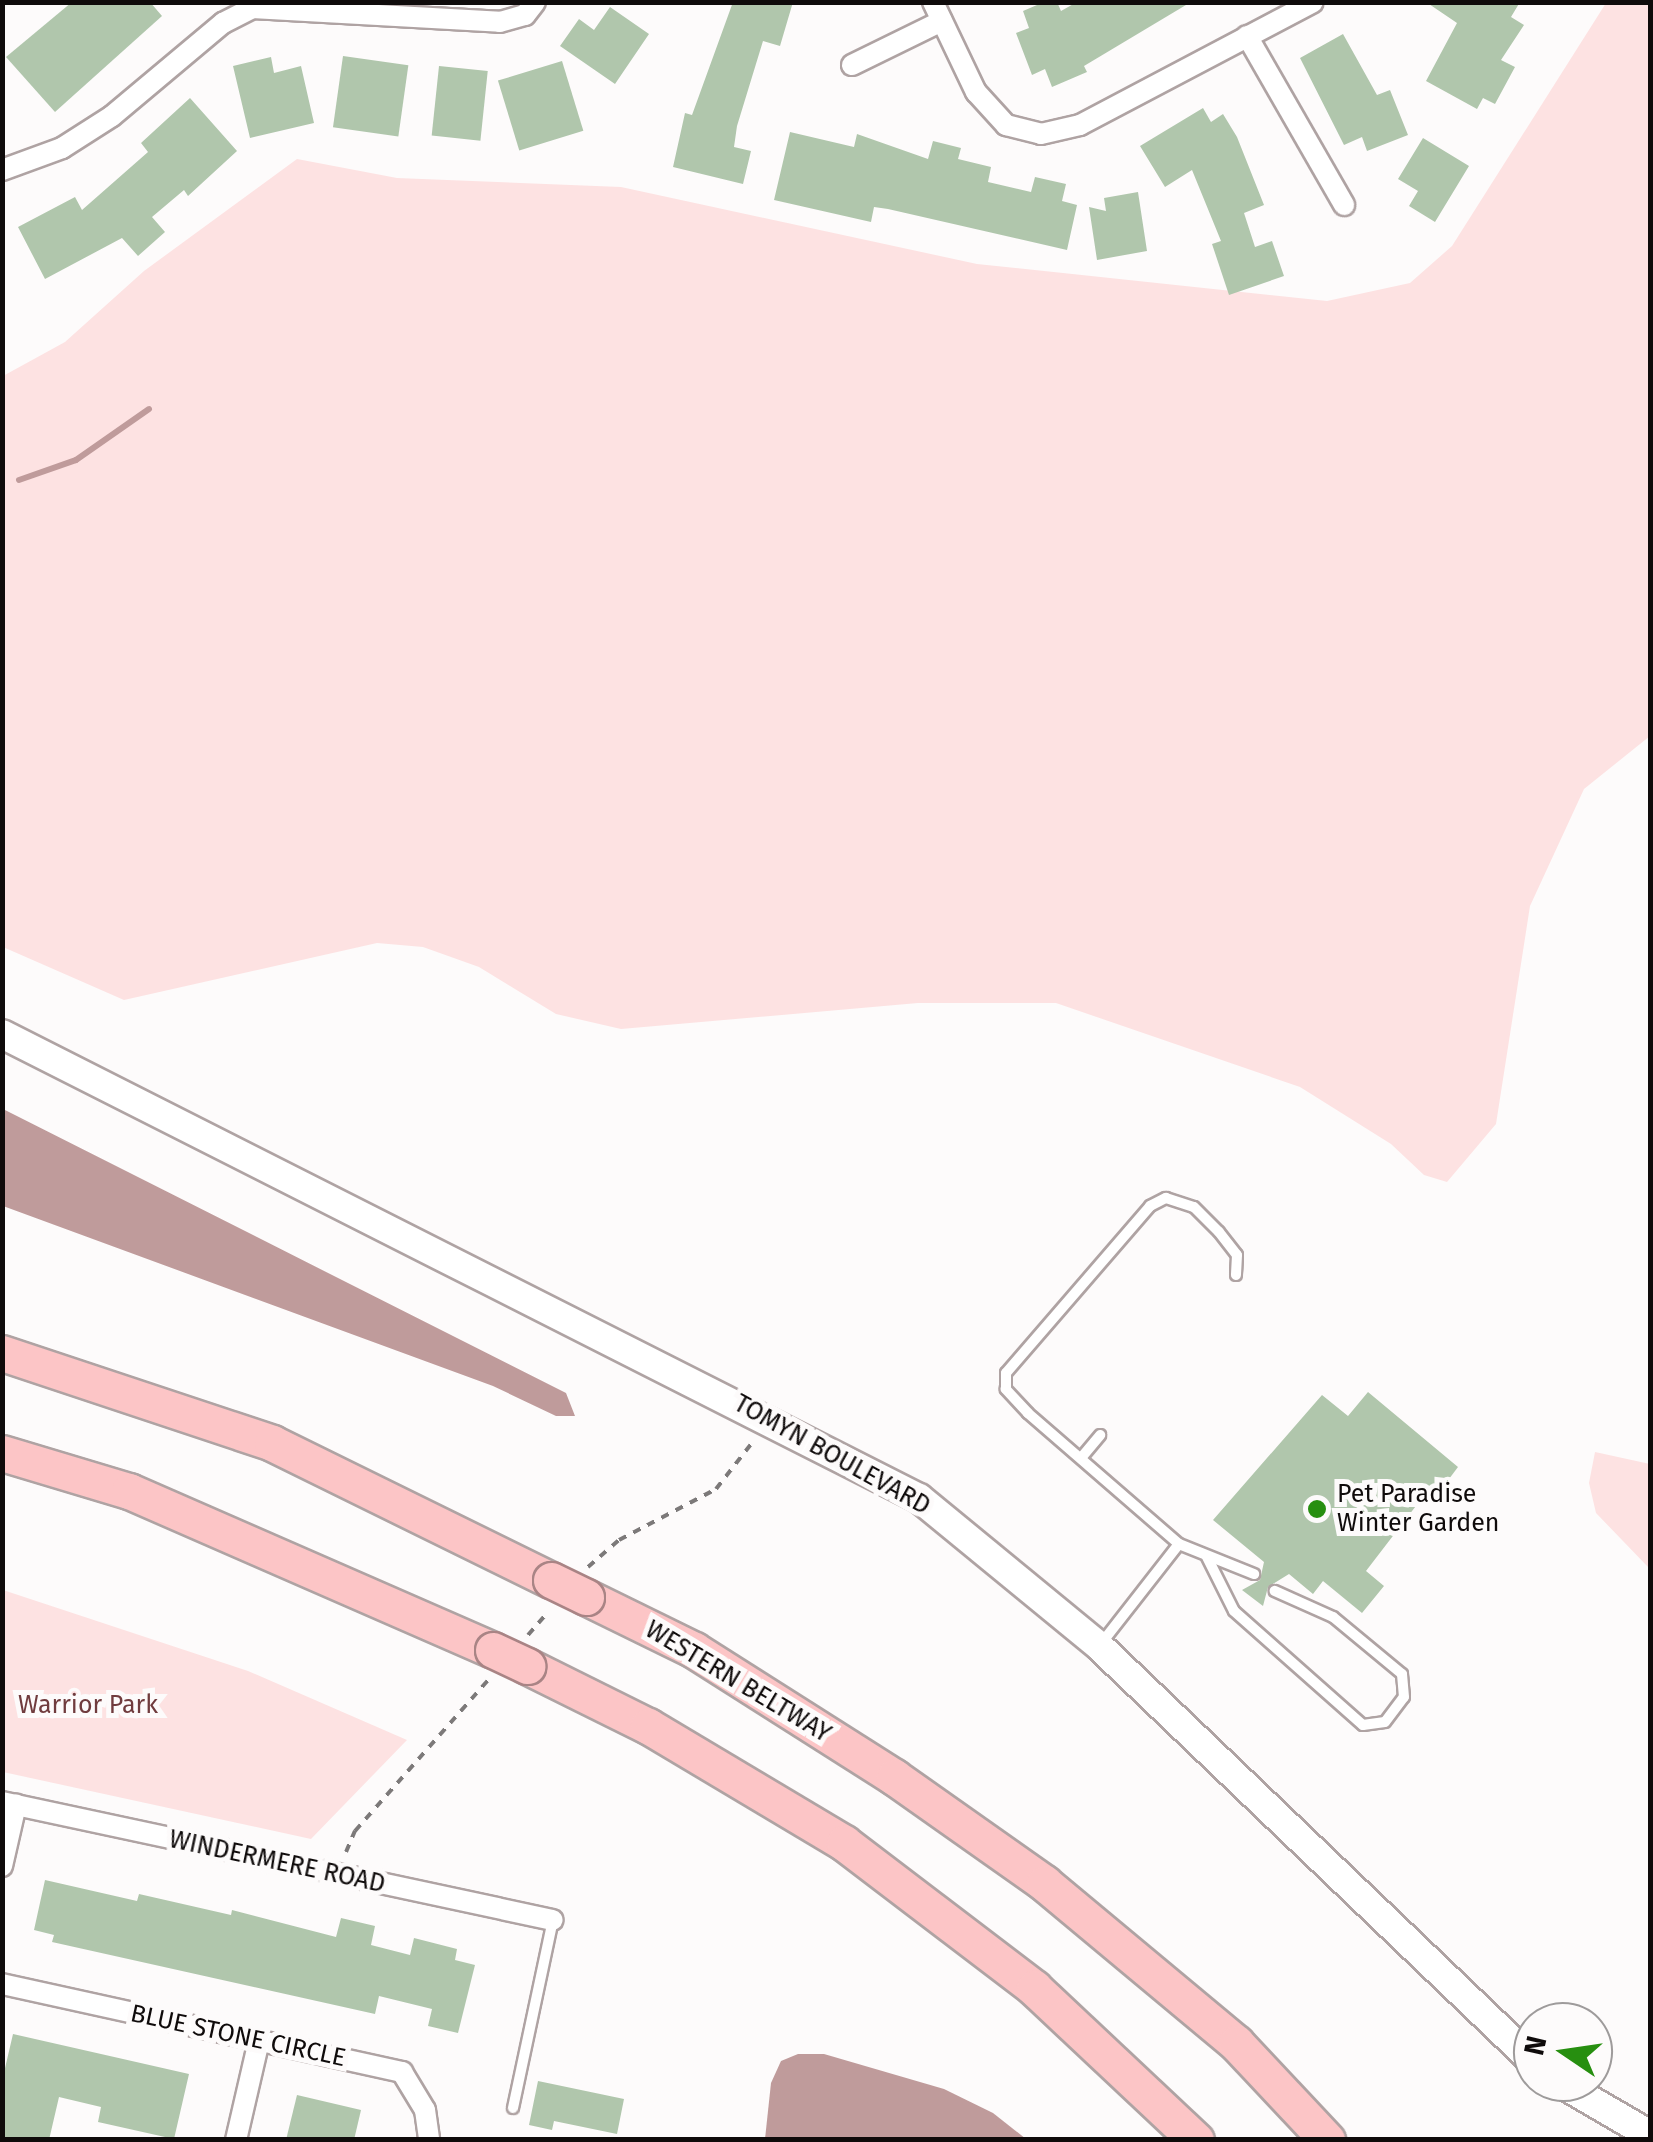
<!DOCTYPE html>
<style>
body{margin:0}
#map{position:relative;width:1653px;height:2142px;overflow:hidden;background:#fdfbfb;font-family:"Fira Sans",sans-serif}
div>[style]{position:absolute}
.green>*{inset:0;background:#fde2e2}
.water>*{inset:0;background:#bf9b9b}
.stream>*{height:6px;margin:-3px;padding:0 3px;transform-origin:3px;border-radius:3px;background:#bf9b9b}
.building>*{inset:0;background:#b0c6ac;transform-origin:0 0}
.path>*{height:4px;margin-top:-2px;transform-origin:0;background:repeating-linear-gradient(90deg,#7c7979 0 8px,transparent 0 16px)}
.roads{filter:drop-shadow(2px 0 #afa3a3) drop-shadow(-2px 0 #afa3a3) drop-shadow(0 2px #afa3a3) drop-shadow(0 -2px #afa3a3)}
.lane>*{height:10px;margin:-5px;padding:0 5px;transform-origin:5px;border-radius:5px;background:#fff}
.street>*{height:20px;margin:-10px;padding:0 10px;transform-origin:10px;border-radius:10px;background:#fff}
.secondary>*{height:28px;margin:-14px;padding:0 14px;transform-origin:14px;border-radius:14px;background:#fff}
.highway>*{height:35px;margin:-17.5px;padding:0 17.5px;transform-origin:17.5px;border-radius:17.5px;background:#fcc5c6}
.bridges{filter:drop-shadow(2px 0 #a98485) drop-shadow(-2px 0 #a98485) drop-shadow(0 2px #a98485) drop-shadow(0 -2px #a98485)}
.highway-bridge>*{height:35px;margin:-17.5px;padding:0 17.5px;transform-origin:17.5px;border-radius:17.5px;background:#fcc5c6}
.dots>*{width:28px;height:28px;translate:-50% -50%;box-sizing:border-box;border:5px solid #fdfbfb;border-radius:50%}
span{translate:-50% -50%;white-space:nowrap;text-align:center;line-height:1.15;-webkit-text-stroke:10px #fdfbfb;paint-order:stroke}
.street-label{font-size:25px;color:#0f0b0b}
.poi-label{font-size:25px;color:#0f0b0b}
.left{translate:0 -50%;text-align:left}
.park-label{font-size:25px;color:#703c3e}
.frame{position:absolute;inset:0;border:5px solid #0f0b0b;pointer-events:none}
.north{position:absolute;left:1513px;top:2002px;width:100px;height:100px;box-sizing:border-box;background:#fdfbfb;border:2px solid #9e9b9b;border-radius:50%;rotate:283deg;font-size:28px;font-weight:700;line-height:40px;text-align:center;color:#0f0b0b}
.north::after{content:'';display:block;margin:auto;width:35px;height:45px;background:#278f10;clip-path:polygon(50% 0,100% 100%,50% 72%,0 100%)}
</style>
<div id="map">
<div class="green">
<i style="clip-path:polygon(1606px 3px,1650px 3px,1650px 736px,1584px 789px,1530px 906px,1496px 1124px,1447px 1182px,1424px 1175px,1391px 1144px,1300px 1087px,1056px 1003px,918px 1003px,621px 1029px,556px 1014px,479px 967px,423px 947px,377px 943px,124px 1000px,3px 947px,3px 376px,65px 342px,144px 271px,297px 159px,397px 178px,621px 187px,977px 264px,1327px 301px,1410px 283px,1452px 246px)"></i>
<i style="clip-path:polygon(1595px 1452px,1650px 1464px,1650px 1586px,1649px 1568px,1596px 1513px,1589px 1483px)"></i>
<i style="clip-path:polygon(3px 1590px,248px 1671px,407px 1740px,311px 1839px,3px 1772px)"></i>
</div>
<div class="water">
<i style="clip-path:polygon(3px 1109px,566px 1393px,575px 1416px,556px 1416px,493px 1386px,3px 1206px)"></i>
<i style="clip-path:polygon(798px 2054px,824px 2054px,944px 2089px,993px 2113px,1026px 2139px,765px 2139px,771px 2083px,781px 2061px)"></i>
</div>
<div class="stream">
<i style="left:19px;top:480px;width:60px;rotate:-19.3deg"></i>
<i style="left:76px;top:460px;width:89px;rotate:-34.9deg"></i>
</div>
<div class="building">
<i style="clip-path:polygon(72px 2px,150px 2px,162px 16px,55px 112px,6px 57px)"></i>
<i style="clip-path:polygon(733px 2px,793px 2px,780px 46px,763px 41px,737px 126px,734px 147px,751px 151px,743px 184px,673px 167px,685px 113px,692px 115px)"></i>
<i style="clip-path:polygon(1044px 2px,1057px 2px,1061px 11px,1077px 2px,1191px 2px,1084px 66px,1087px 72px,1052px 87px,1045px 69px,1032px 75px,1016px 33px,1029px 28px,1023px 11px)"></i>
<i style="clip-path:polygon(1426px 2px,1520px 2px,1511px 17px,1524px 25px,1501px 60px,1515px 67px,1495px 104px,1483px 98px,1477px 109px,1426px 81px,1457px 23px)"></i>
<i style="clip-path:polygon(610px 7px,649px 34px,615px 84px,560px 46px,579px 19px,594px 30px)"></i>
<i style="clip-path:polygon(1343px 34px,1377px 95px,1390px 90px,1408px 135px,1367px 151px,1362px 137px,1344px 145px,1300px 58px)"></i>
<i style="left:343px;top:56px;width:66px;height:72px;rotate:8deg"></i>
<i style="clip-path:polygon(271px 57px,274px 73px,301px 66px,314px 123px,250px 138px,233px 66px)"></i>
<i style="left:562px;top:61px;width:73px;height:67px;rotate:73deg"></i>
<i style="left:439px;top:66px;width:49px;height:70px;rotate:6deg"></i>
<i style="clip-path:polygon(190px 98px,237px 151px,188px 196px,184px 190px,152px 217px,165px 232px,138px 256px,122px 238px,45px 279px,18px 227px,75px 197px,82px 210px,148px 152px,141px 143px)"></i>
<i style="clip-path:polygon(1203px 108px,1211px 122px,1223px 114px,1237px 137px,1264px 205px,1244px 213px,1255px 247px,1272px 241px,1284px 276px,1229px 295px,1212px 244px,1221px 241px,1192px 170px,1165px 187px,1140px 146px)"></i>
<i style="clip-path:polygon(790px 132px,854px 147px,857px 134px,928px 159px,933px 141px,961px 148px,958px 159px,991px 167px,988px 182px,1031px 192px,1035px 177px,1066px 184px,1062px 201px,1077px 205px,1067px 250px,888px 209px,874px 207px,871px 222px,774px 200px)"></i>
<i style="clip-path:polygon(1423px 138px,1469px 166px,1435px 222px,1409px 206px,1418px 191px,1398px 179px)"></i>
<i style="clip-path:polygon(1138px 192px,1147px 251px,1097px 260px,1089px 207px,1106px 211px,1104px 198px)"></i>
<i style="clip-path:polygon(1368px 1392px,1458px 1467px,1440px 1491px,1432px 1485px,1366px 1571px,1384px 1586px,1362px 1613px,1323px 1581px,1313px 1594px,1289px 1574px,1268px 1587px,1263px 1606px,1242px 1590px,1260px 1580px,1264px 1562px,1213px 1520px,1322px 1395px,1348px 1416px)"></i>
<i style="clip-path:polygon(45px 1880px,137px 1901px,139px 1894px,231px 1915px,232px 1910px,336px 1937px,341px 1918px,375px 1926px,371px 1945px,410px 1955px,414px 1938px,457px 1949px,455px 1960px,475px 1965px,458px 2033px,428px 2026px,432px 2009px,379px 1996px,375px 2014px,52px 1942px,54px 1935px,34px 1930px)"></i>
<i style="clip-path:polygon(13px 2034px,189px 2074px,174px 2139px,98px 2122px,101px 2107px,59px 2097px,49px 2140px,2px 2140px,2px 2081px)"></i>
<i style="clip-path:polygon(538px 2081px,624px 2099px,617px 2134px,554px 2121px,552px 2130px,529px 2125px)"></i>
<i style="clip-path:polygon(297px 2095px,361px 2110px,354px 2140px,286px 2140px)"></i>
</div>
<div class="path">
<i style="left:588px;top:1567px;width:41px;rotate:-41.1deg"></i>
<i style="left:619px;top:1540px;width:110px;rotate:-27.7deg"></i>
<i style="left:716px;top:1489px;width:58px;rotate:-52deg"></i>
<i style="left:528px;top:1635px;width:30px;rotate:-49deg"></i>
<i style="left:346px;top:1852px;width:23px;rotate:-67deg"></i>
<i style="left:355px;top:1831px;width:203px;rotate:-48.6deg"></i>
</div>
<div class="roads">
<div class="lane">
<i style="left:1081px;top:1458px;width:30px;rotate:-50deg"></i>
<i style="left:1179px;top:1544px;width:200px;rotate:-139.1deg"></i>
<i style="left:1028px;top:1413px;width:33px;rotate:-133deg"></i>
<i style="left:1006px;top:1389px;width:16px;rotate:-90deg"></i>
<i style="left:1006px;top:1373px;width:221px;rotate:-49.2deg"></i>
<i style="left:1150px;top:1206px;width:18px;rotate:-27deg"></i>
<i style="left:1166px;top:1198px;width:29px;rotate:18deg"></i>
<i style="left:1194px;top:1207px;width:35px;rotate:45deg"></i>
<i style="left:1219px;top:1232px;width:29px;rotate:52deg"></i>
<i style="left:1237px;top:1255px;width:20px;rotate:93deg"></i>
<i style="left:1207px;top:1557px;width:60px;rotate:63.4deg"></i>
<i style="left:1234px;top:1611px;width:172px;rotate:41.5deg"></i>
<i style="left:1363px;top:1725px;width:22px;rotate:-8deg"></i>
<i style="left:1385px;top:1722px;width:31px;rotate:-53deg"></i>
<i style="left:1404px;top:1697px;width:23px;rotate:-95deg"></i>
<i style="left:1402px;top:1674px;width:89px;rotate:-140.4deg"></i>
<i style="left:1333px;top:1617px;width:64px;rotate:-155.9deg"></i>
<i style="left:1100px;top:1645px;width:128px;rotate:-52deg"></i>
<i style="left:1179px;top:1544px;width:81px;rotate:21.8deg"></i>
<i style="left:513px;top:2108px;width:192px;rotate:-78deg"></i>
</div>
<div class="street">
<i style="left:933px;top:2px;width:100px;rotate:64.5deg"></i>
<i style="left:976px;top:92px;width:45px;rotate:47.7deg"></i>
<i style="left:1006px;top:125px;width:36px;rotate:14deg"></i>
<i style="left:1041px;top:134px;width:40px;rotate:-13deg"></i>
<i style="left:1080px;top:125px;width:263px;rotate:-27.8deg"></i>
<i style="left:1247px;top:36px;width:195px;rotate:60.1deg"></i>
<i style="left:852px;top:65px;width:100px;rotate:-26.1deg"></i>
<i style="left:2px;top:170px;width:64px;rotate:-20.1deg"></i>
<i style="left:62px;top:148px;width:59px;rotate:-32.6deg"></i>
<i style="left:112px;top:116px;width:145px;rotate:-40deg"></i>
<i style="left:223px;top:23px;width:33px;rotate:-27deg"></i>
<i style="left:252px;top:8px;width:248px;rotate:3.2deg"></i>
<i style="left:500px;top:22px;width:26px;rotate:-16deg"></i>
<i style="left:525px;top:15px;width:16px;rotate:-52deg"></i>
<i style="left:2px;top:1802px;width:563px;rotate:12.09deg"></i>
<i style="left:2px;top:1866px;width:63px;rotate:-77.1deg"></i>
<i style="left:2px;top:1984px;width:410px;rotate:12.4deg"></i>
<i style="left:402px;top:2072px;width:44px;rotate:58.8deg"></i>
<i style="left:425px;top:2110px;width:30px;rotate:82deg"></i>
<i style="left:236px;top:2140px;width:103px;rotate:-77deg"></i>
</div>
<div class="secondary">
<i style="left:2px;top:1034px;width:1028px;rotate:26.84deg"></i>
<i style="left:919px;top:1498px;width:233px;rotate:39.4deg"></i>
<i style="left:1099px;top:1646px;width:600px;rotate:43.72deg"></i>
<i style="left:1559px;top:2082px;width:105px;rotate:30.2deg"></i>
</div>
<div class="highway">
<i style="left:2px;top:1353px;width:285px;rotate:18.4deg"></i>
<i style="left:272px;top:1443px;width:311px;rotate:26.2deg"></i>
<i style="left:2px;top:1453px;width:133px;rotate:16.7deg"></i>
<i style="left:129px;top:1491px;width:397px;rotate:23.6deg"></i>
<i style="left:586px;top:1597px;width:120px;rotate:26.1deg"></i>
<i style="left:694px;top:1650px;width:237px;rotate:32.4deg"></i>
<i style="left:894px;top:1777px;width:184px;rotate:35.2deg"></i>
<i style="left:1044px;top:1883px;width:250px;rotate:39.8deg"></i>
<i style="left:1236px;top:2043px;width:133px;rotate:46.8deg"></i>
<i style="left:527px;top:1666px;width:135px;rotate:26.4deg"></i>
<i style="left:648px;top:1726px;width:228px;rotate:30.8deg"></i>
<i style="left:844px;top:1843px;width:239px;rotate:37.3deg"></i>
<i style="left:1034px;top:1988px;width:222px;rotate:43.2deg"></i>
</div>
</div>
<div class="bridges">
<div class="highway-bridge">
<i style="left:551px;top:1580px;width:39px;rotate:26deg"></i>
<i style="left:493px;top:1650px;width:38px;rotate:25deg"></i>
</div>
</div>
<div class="dots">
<i style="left:1317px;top:1509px;background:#278f10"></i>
</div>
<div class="street-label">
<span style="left:832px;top:1455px;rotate:29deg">TOMYN BOULEVARD</span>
<span style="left:738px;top:1682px;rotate:31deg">WESTERN BELTWAY</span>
<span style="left:277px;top:1862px;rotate:12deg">WINDERMERE ROAD</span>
<span style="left:238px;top:2036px;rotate:12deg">BLUE STONE CIRCLE</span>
</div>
<div class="poi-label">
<span class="left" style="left:1337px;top:1509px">Pet Paradise<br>Winter Garden</span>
</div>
<div class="park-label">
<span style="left:88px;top:1705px">Warrior Park</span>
</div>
<div class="frame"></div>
<div class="north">N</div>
</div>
